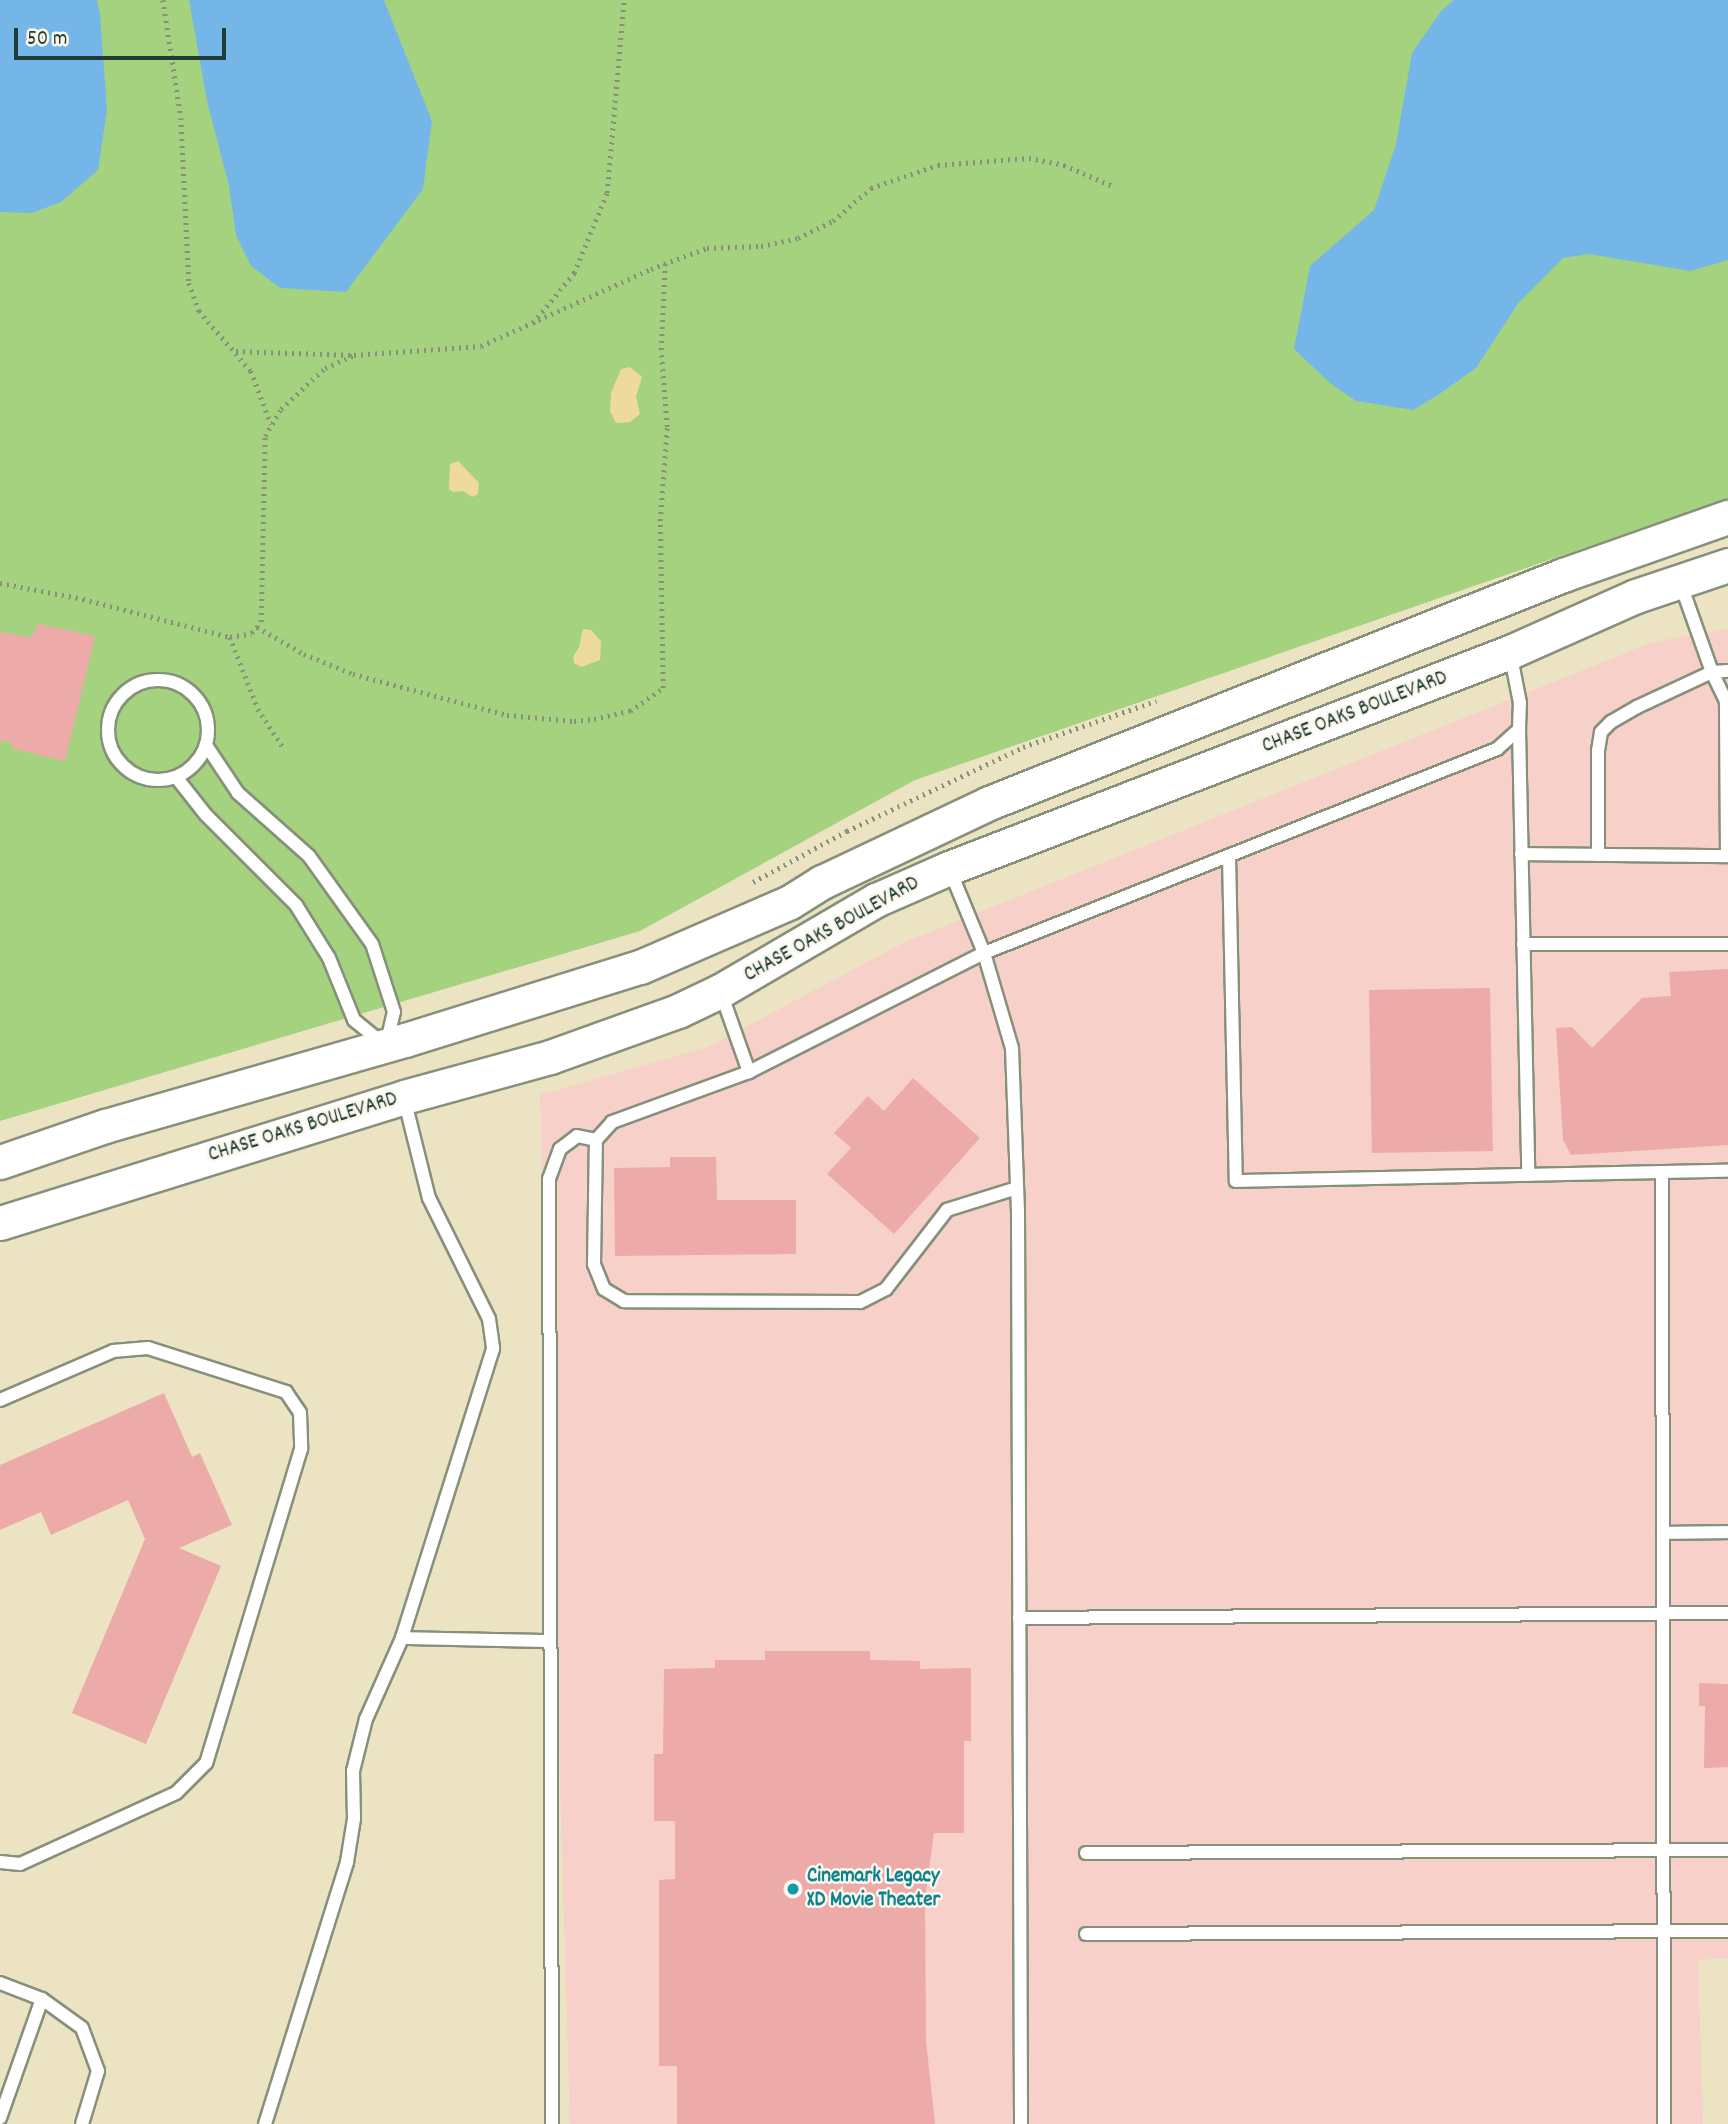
<!DOCTYPE html>
<style>
body{margin:0}
#map{position:relative;width:1728px;height:2124px;overflow:hidden;background:#ece3c2;font-family:Dekko,sans-serif}
div>[style]{position:absolute}
.built>*{inset:0;background:#f7d0ca}
.green>*{inset:0;background:#a4d27f}
.sand>*{inset:0;background:#eeda9e}
.water>*{inset:0;background:#75b6e9}
.building>*{inset:0;background:#ecaba8;transform-origin:0 0}
.path>*{height:4.5px;margin-top:-2.25px;transform-origin:0;background:repeating-linear-gradient(90deg,#86907b 0 2px,transparent 0 7px)}
.roads{filter:drop-shadow(2px 0 #86907b) drop-shadow(-2px 0 #86907b) drop-shadow(0 2px #86907b) drop-shadow(0 -2px #86907b)}
.service>*{height:12px;margin:-6px;padding:0 6px;transform-origin:6px;border-radius:6px;background:#fff}
.service>.ring{margin:-6px;padding:0;box-sizing:content-box;background:none;border:12px solid #fff;border-radius:50%}
.tertiary>*{height:33px;margin:-16.5px;padding:0 16.5px;transform-origin:16.5px;border-radius:16.5px;background:#fff}
.dots>*{width:19px;height:19px;translate:-50% -50%;box-sizing:border-box;border:4px solid #fbf7ec;border-radius:50%}
span{translate:-50% -50%;white-space:nowrap;text-align:center;line-height:1.15;-webkit-text-stroke:5px #fbf7ec;paint-order:stroke}
.street-label{font-size:21px;color:#1f3d34}
.culture-label{font-size:21px;color:#0d838f;font-weight:700}
.left{translate:0 -50%;text-align:left}
.scale{position:absolute;left:14px;top:28px;width:212px;height:32px;box-sizing:border-box;border:4px solid #1f3d34;border-top:0;padding-left:9px;font-size:21px;line-height:24px;white-space:nowrap;color:#1f3d34;-webkit-text-stroke:5px #fbf7ec;paint-order:stroke}
</style>
<div id="map">
<div class="built">
<i style="clip-path:polygon(1728px 629px,1728px 1958px,1698px 1960px,1703px 2124px,570px 2124px,540px 1095px,708px 1047px,905px 942px,1653px 642px)"></i>
</div>
<div class="green">
<i style="clip-path:polygon(0 0,1728px 0,1728px 498px,915px 780px,640px 931px,0 1121px)"></i>
</div>
<div class="sand">
<i style="clip-path:polygon(630px 367px,642px 377px,636px 397px,640px 414px,630px 422px,616px 423px,610px 411px,611px 393px,621px 369px)"></i>
<i style="clip-path:polygon(458px 461px,479px 483px,478px 494px,472px 497px,463px 491px,453px 492px,449px 489px,450px 464px)"></i>
<i style="clip-path:polygon(583px 629px,591px 630px,601px 641px,600px 660px,581px 667px,574px 663px,573px 657px,579px 647px)"></i>
</div>
<div class="water">
<i style="clip-path:polygon(0 0,97px 0,100px 15px,107px 110px,98px 170px,61px 202px,32px 213px,0 212px)"></i>
<i style="clip-path:polygon(189px 0,384px 0,432px 121px,423px 189px,346px 292px,280px 288px,251px 266px,236px 235px,229px 186px,207px 101px)"></i>
<i style="clip-path:polygon(1454px 0,1728px 0,1728px 260px,1690px 271px,1589px 254px,1563px 258px,1519px 302px,1476px 368px,1438px 395px,1413px 410px,1356px 401px,1330px 383px,1294px 349px,1310px 266px,1374px 210px,1396px 144px,1412px 53px,1441px 11px)"></i>
</div>
<div class="building">
<i style="clip-path:polygon(38px 624px,95px 636px,65px 761px,11px 748px,12px 742px,0 741px,0 632px,31px 637px)"></i>
<i style="clip-path:polygon(1728px 969px,1728px 1145px,1571px 1155px,1563px 1140px,1556px 1028px,1572px 1027px,1592px 1048px,1642px 998px,1671px 996px,1669px 972px)"></i>
<i style="left:1490px;top:988px;width:163px;height:121px;rotate:89deg"></i>
<i style="clip-path:polygon(913px 1078px,980px 1138px,894px 1234px,827px 1174px,851px 1148px,834px 1133px,868px 1096px,884px 1111px)"></i>
<i style="clip-path:polygon(670px 1157px,716px 1157px,717px 1200px,796px 1200px,796px 1254px,615px 1256px,614px 1168px,670px 1167px)"></i>
<i style="clip-path:polygon(164px 1393px,192px 1457px,200px 1453px,232px 1525px,179px 1548px,221px 1566px,146px 1744px,72px 1713px,145px 1539px,128px 1500px,51px 1535px,41px 1512px,0 1530px,0 1465px)"></i>
<i style="clip-path:polygon(765px 1651px,870px 1651px,870px 1660px,920px 1661px,920px 1669px,971px 1668px,971px 1741px,964px 1741px,964px 1833px,934px 1833px,925px 1899px,926px 2041px,935px 2124px,677px 2124px,677px 2066px,659px 2066px,659px 1880px,675px 1879px,675px 1821px,654px 1821px,654px 1754px,663px 1754px,664px 1669px,715px 1668px,715px 1660px,765px 1660px)"></i>
<i style="clip-path:polygon(1699px 1683px,1728px 1684px,1728px 1767px,1704px 1768px,1705px 1706px,1699px 1706px)"></i>
</div>
<div class="path">
<i style="left:163px;top:0;width:119px;rotate:81.3deg"></i>
<i style="left:181px;top:118px;width:165px;rotate:87.2deg"></i>
<i style="left:189px;top:283px;width:30px;rotate:70deg"></i>
<i style="left:199px;top:311px;width:79px;rotate:49.1deg"></i>
<i style="left:251px;top:371px;width:57px;rotate:69.3deg"></i>
<i style="left:533px;top:323px;width:65px;rotate:-50.6deg"></i>
<i style="left:574px;top:273px;width:87px;rotate:-67.6deg"></i>
<i style="left:607px;top:193px;width:194px;rotate:-85deg"></i>
<i style="left:236px;top:351px;width:117px;rotate:2deg"></i>
<i style="left:0;top:583px;width:85px;rotate:10.9deg"></i>
<i style="left:83px;top:599px;width:152px;rotate:14.5deg"></i>
<i style="left:230px;top:637px;width:22px;rotate:-10deg"></i>
<i style="left:252px;top:633px;width:14px;rotate:-51deg"></i>
<i style="left:261px;top:622px;width:186px;rotate:-88.8deg"></i>
<i style="left:265px;top:436px;width:31px;rotate:-59deg"></i>
<i style="left:281px;top:409px;width:60px;rotate:-43deg"></i>
<i style="left:325px;top:368px;width:32px;rotate:-24deg"></i>
<i style="left:354px;top:355px;width:127px;rotate:-4.1deg"></i>
<i style="left:481px;top:346px;width:187px;rotate:-24.4deg"></i>
<i style="left:651px;top:269px;width:60px;rotate:-20.6deg"></i>
<i style="left:707px;top:248px;width:54px;rotate:-2.1deg"></i>
<i style="left:761px;top:246px;width:38px;rotate:-12deg"></i>
<i style="left:798px;top:238px;width:39px;rotate:-26deg"></i>
<i style="left:833px;top:221px;width:50px;rotate:-41deg"></i>
<i style="left:871px;top:188px;width:71px;rotate:-18.9deg"></i>
<i style="left:938px;top:165px;width:91px;rotate:-4.4deg"></i>
<i style="left:1029px;top:158px;width:36px;rotate:11deg"></i>
<i style="left:1064px;top:165px;width:53px;rotate:23.2deg"></i>
<i style="left:257px;top:627px;width:54px;rotate:29.9deg"></i>
<i style="left:304px;top:654px;width:53px;rotate:22.2deg"></i>
<i style="left:353px;top:674px;width:159px;rotate:14.9deg"></i>
<i style="left:507px;top:715px;width:67px;rotate:5.1deg"></i>
<i style="left:574px;top:721px;width:20px;rotate:-6deg"></i>
<i style="left:594px;top:719px;width:37px;rotate:-13deg"></i>
<i style="left:630px;top:711px;width:40px;rotate:-34.9deg"></i>
<i style="left:663px;top:688px;width:167px;rotate:-91deg"></i>
<i style="left:660px;top:521px;width:94px;rotate:-85.7deg"></i>
<i style="left:667px;top:427px;width:77px;rotate:-94.5deg"></i>
<i style="left:661px;top:350px;width:86px;rotate:-87.3deg"></i>
<i style="left:230px;top:637px;width:77px;rotate:68.7deg"></i>
<i style="left:258px;top:709px;width:45px;rotate:56.7deg"></i>
<i style="left:753px;top:882px;width:107px;rotate:-28.5deg"></i>
<i style="left:847px;top:831px;width:195px;rotate:-25.5deg"></i>
<i style="left:1023px;top:747px;width:141px;rotate:-19.1deg"></i>
</div>
<div class="roads">
<div class="service">
<i class="ring" style="left:108px;top:680px;width:88px;height:88px"></i>
<i style="left:1519px;top:729px;width:446px;rotate:88.8deg"></i>
<i style="left:176px;top:777px;width:48px;rotate:51.7deg"></i>
<i style="left:206px;top:815px;width:127px;rotate:45deg"></i>
<i style="left:296px;top:905px;width:62px;rotate:58.1deg"></i>
<i style="left:329px;top:958px;width:67px;rotate:68deg"></i>
<i style="left:354px;top:1020px;width:41px;rotate:39.1deg"></i>
<i style="left:386px;top:1046px;width:35px;rotate:-77deg"></i>
<i style="left:394px;top:1012px;width:71px;rotate:-107.9deg"></i>
<i style="left:372px;top:944px;width:108px;rotate:-125.6deg"></i>
<i style="left:309px;top:856px;width:95px;rotate:-138.4deg"></i>
<i style="left:238px;top:793px;width:58px;rotate:-123.7deg"></i>
<i style="left:1521px;top:854px;width:206px;rotate:0.6deg"></i>
<i style="left:1727px;top:856px;width:155px;rotate:-90.4deg"></i>
<i style="left:1726px;top:701px;width:32px;rotate:-116deg"></i>
<i style="left:1712px;top:672px;width:96px;rotate:-109.6deg"></i>
<i style="left:1598px;top:855px;width:104px;rotate:-90deg"></i>
<i style="left:1598px;top:751px;width:19px;rotate:-81deg"></i>
<i style="left:1601px;top:732px;width:14px;rotate:-45deg"></i>
<i style="left:1611px;top:722px;width:30px;rotate:-30deg"></i>
<i style="left:1637px;top:707px;width:83px;rotate:-25deg"></i>
<i style="left:1712px;top:672px;width:16px;rotate:-4deg"></i>
<i style="left:1229px;top:856px;width:325px;rotate:88.8deg"></i>
<i style="left:1236px;top:1181px;width:492px;rotate:-1.2deg"></i>
<i style="left:949px;top:868px;width:92px;rotate:67.6deg"></i>
<i style="left:984px;top:953px;width:99px;rotate:73.6deg"></i>
<i style="left:1012px;top:1048px;width:165px;rotate:87.9deg"></i>
<i style="left:1018px;top:1213px;width:911px;rotate:89.81deg"></i>
<i style="left:1523px;top:944px;width:205px"></i>
<i style="left:721px;top:993px;width:84px;rotate:70.5deg"></i>
<i style="left:404px;top:1098px;width:103px;rotate:76deg"></i>
<i style="left:429px;top:1198px;width:135px;rotate:63.6deg"></i>
<i style="left:489px;top:1319px;width:30px;rotate:82deg"></i>
<i style="left:493px;top:1349px;width:303px;rotate:107.5deg"></i>
<i style="left:402px;top:1638px;width:148px;rotate:1.2deg"></i>
<i style="left:1662px;top:1172px;width:952px;rotate:89.88deg"></i>
<i style="left:1017px;top:1188px;width:73px;rotate:162.6deg"></i>
<i style="left:947px;top:1210px;width:100px;rotate:127.7deg"></i>
<i style="left:886px;top:1289px;width:29px;rotate:153deg"></i>
<i style="left:860px;top:1302px;width:236px;rotate:-179.8deg"></i>
<i style="left:624px;top:1301px;width:23px;rotate:-149deg"></i>
<i style="left:604px;top:1289px;width:27px;rotate:-112deg"></i>
<i style="left:594px;top:1264px;width:124px;rotate:-89.1deg"></i>
<i style="left:596px;top:1140px;width:24px;rotate:-48deg"></i>
<i style="left:612px;top:1122px;width:146px;rotate:-20.1deg"></i>
<i style="left:749px;top:1072px;width:263px;rotate:-26.9deg"></i>
<i style="left:984px;top:953px;width:552px;rotate:-21.69deg"></i>
<i style="left:1497px;top:749px;width:30px;rotate:-42deg"></i>
<i style="left:1519px;top:729px;width:26px;rotate:-88deg"></i>
<i style="left:1520px;top:703px;width:52px;rotate:-101.1deg"></i>
<i style="left:0;top:1400px;width:123px;rotate:-23.4deg"></i>
<i style="left:113px;top:1351px;width:35px;rotate:-5deg"></i>
<i style="left:148px;top:1348px;width:145px;rotate:17.7deg"></i>
<i style="left:286px;top:1392px;width:25px;rotate:56deg"></i>
<i style="left:300px;top:1413px;width:36px;rotate:88deg"></i>
<i style="left:301px;top:1449px;width:328px;rotate:106.8deg"></i>
<i style="left:206px;top:1763px;width:42px;rotate:135deg"></i>
<i style="left:176px;top:1793px;width:171px;rotate:155.5deg"></i>
<i style="left:20px;top:1864px;width:20px;rotate:-174deg"></i>
<i style="left:1663px;top:1533px;width:65px;rotate:-0.9deg"></i>
<i style="left:1019px;top:1618px;width:709px;rotate:-0.4deg"></i>
<i style="left:1086px;top:1853px;width:642px;rotate:-0.27deg"></i>
<i style="left:1086px;top:1934px;width:642px;rotate:-0.27deg"></i>
<i style="left:0;top:1983px;width:45px;rotate:20.9deg"></i>
<i style="left:42px;top:1999px;width:49px;rotate:35.9deg"></i>
<i style="left:82px;top:2028px;width:46px;rotate:69.6deg"></i>
<i style="left:98px;top:2071px;width:55px;rotate:106.8deg"></i>
<i style="left:0;top:2118px;width:126px;rotate:-70.6deg"></i>
<i style="left:265px;top:2124px;width:275px;rotate:-72.6deg"></i>
<i style="left:347px;top:1862px;width:44px;rotate:-80.8deg"></i>
<i style="left:354px;top:1819px;width:48px;rotate:-91.2deg"></i>
<i style="left:353px;top:1771px;width:54px;rotate:-76deg"></i>
<i style="left:366px;top:1719px;width:89px;rotate:-66deg"></i>
<i style="left:552px;top:2124px;width:945px;rotate:-90.18deg"></i>
<i style="left:549px;top:1179px;width:32px;rotate:-70deg"></i>
<i style="left:560px;top:1149px;width:21px;rotate:-37deg"></i>
<i style="left:577px;top:1136px;width:19px;rotate:12deg"></i>
</div>
<div class="tertiary">
<i style="left:0;top:1162px;width:111px;rotate:-18.9deg"></i>
<i style="left:105px;top:1126px;width:312px;rotate:-16deg"></i>
<i style="left:405px;top:1040px;width:246px;rotate:-17.3deg"></i>
<i style="left:640px;top:967px;width:163px;rotate:-23.4deg"></i>
<i style="left:790px;top:902px;width:38px;rotate:-32deg"></i>
<i style="left:822px;top:882px;width:185px;rotate:-25.3deg"></i>
<i style="left:989px;top:803px;width:618px;rotate:-21.66deg"></i>
<i style="left:1563px;top:575px;width:175px;rotate:-19.4deg"></i>
<i style="left:0;top:1223px;width:423px;rotate:-17.3deg"></i>
<i style="left:404px;top:1097px;width:151px;rotate:-15.3deg"></i>
<i style="left:550px;top:1057px;width:136px;rotate:-19.8deg"></i>
<i style="left:678px;top:1011px;width:47px;rotate:-25.5deg"></i>
<i style="left:720px;top:991px;width:181px;rotate:-30.3deg"></i>
<i style="left:876px;top:900px;width:80px;rotate:-23.7deg"></i>
<i style="left:949px;top:868px;width:601px;rotate:-21.06deg"></i>
<i style="left:1510px;top:652px;width:138px;rotate:-24deg"></i>
<i style="left:1636px;top:596px;width:97px;rotate:-18.6deg"></i>
</div>
</div>
<div class="dots">
<i style="left:793px;top:1889px;background:#0f9aa8"></i>
</div>
<div class="street-label">
<span style="left:1355px;top:713px;rotate:-21deg">CHASE OAKS BOULEVARD</span>
<span style="left:832px;top:930px;rotate:-29deg">CHASE OAKS BOULEVARD</span>
<span style="left:303px;top:1128px;rotate:-17deg">CHASE OAKS BOULEVARD</span>
</div>
<div class="culture-label">
<span class="left" style="left:807px;top:1889px">Cinemark Legacy<br>XD Movie Theater</span>
</div>
<div class="scale">50 m</div>
</div>
